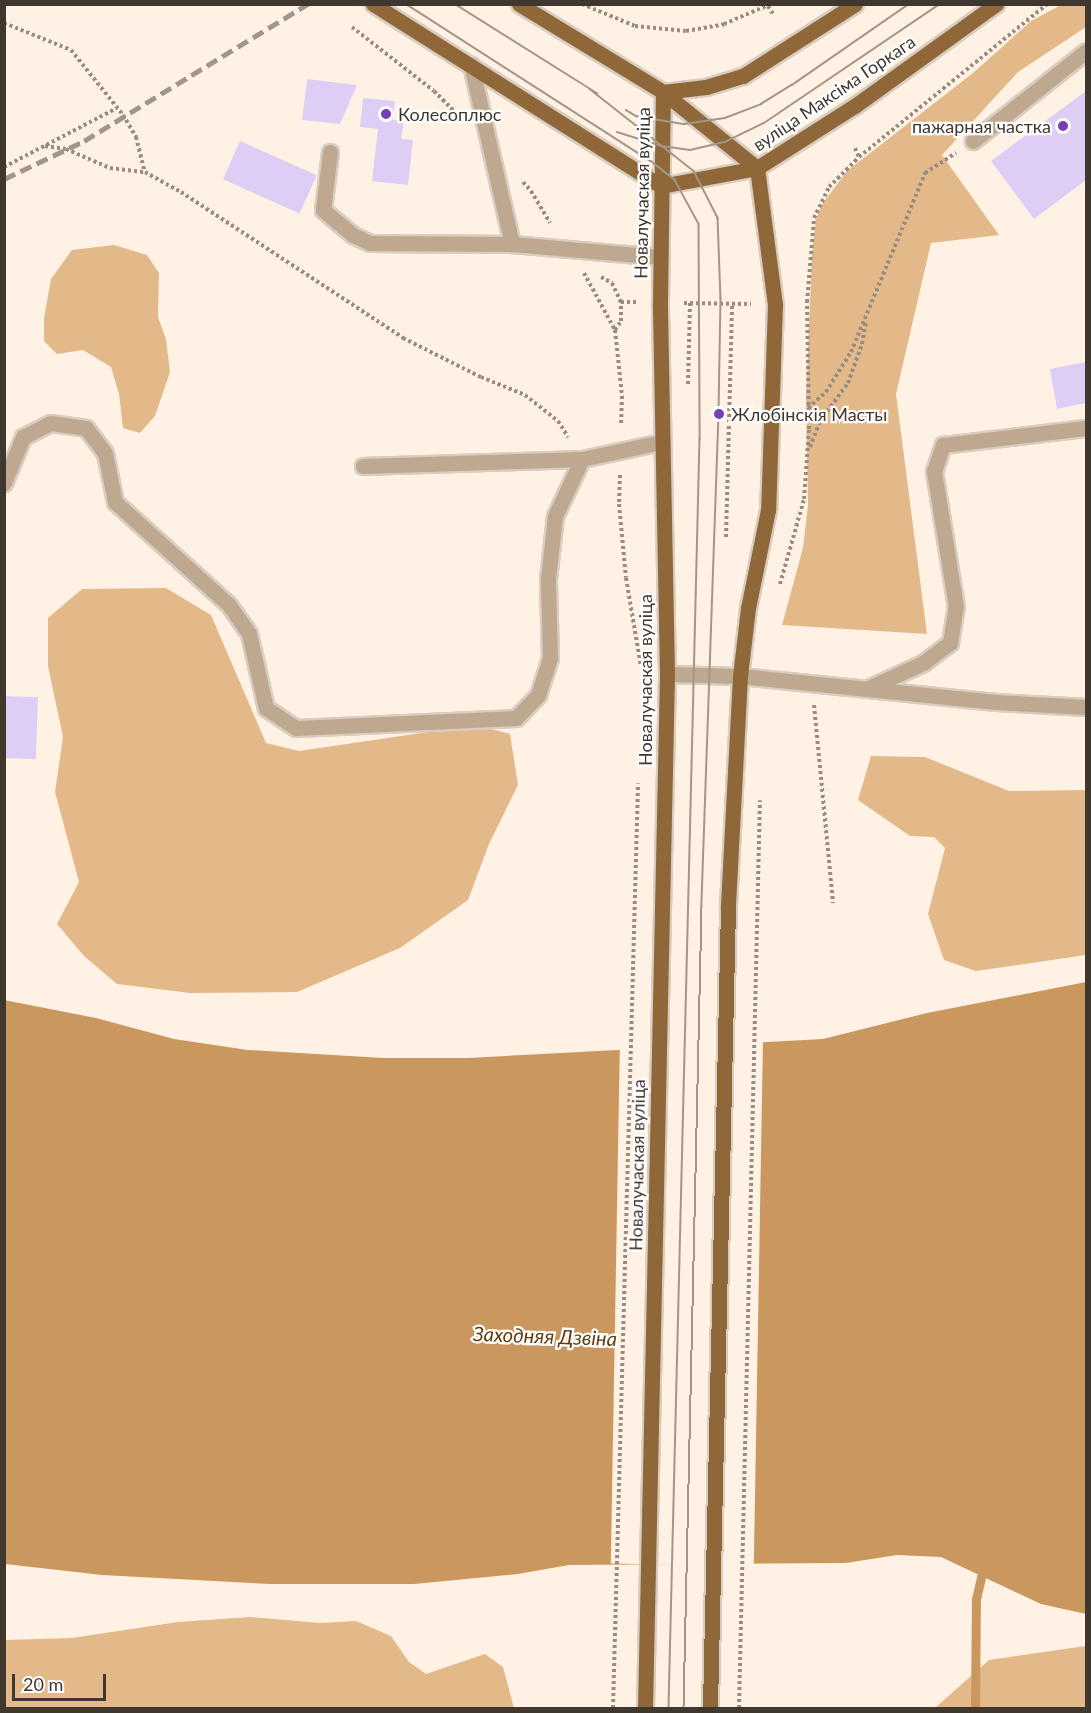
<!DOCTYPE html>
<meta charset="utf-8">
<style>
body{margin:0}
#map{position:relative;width:1091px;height:1713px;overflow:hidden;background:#fff2e4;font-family:Lato,sans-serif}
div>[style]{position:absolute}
.green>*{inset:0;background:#e3b98a}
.water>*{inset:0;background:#ca985e}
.pier>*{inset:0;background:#fff2e4;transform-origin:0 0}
.stream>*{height:9px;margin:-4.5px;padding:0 4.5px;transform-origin:4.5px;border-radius:4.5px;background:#ca985e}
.building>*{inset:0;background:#decef6;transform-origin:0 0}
.path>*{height:4px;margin-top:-2px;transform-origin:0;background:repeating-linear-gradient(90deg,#978c81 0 3px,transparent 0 6px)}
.roads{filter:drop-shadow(2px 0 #d9cdc0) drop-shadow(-2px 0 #d9cdc0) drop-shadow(0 2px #d9cdc0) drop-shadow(0 -2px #d9cdc0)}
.minor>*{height:15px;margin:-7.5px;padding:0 7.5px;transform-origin:7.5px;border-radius:7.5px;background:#bea88f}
.major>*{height:15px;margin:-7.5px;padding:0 7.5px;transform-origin:7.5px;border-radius:7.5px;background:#8f6738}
.tram>*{height:1.5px;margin:-0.75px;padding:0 0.75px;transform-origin:0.75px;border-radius:0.75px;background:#a1968b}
.rail>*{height:4.5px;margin-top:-2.25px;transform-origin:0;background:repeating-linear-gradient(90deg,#a1968b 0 12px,transparent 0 18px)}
.dots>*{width:16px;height:16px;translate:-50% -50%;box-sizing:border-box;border:3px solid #fff;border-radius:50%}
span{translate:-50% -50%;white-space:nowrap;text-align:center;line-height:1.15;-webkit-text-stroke:4.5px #fff;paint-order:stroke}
.street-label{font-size:18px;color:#40372f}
.poi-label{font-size:18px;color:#40372f}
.left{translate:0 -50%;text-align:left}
.right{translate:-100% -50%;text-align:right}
.water-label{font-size:20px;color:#5f3d0f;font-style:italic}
.frame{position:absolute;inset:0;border:6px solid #40372f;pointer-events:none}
.scale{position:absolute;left:12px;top:1674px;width:94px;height:27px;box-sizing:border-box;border:3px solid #40372f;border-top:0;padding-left:8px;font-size:18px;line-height:21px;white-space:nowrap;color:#40372f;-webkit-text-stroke:4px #fff;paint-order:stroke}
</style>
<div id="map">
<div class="green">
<i style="clip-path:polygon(1061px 5px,1086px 5px,1086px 27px,1018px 72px,942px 155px,999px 235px,931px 243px,896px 394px,927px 634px,782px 625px,803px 548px,808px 505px,806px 397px,812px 253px,816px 219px,823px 203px,847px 171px,973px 73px,1031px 21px)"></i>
<i style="clip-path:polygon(114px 245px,147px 255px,159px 273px,158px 317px,166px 339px,170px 372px,155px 416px,140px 433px,123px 428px,119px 394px,111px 367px,83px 350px,57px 354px,44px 341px,44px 318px,51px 279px,72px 250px)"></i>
<i style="clip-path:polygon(166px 588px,211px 615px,266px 743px,299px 751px,476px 725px,510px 734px,518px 785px,489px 844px,468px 900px,400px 948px,297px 992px,190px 993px,117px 984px,84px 956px,57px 924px,79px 882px,55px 792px,63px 737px,48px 666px,48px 618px,82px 589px)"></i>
<i style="clip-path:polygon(871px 756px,925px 757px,1009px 791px,1086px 790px,1086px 955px,976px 971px,944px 960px,928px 914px,945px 848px,934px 837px,910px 836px,858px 800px)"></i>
<i style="clip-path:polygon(250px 1617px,320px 1623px,356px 1621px,391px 1636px,409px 1662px,426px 1674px,485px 1654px,503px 1667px,514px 1708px,5px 1708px,5px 1640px,72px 1638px,178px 1622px)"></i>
<i style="clip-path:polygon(1086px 1646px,1086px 1708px,935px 1708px,989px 1660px)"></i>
</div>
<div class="water">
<i style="clip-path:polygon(1086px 982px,1086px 1614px,1041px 1604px,941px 1557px,897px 1555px,846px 1563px,569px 1565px,518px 1574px,414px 1584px,270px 1584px,102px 1575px,5px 1564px,4px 1000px,96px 1018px,174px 1039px,248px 1050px,383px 1058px,468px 1058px,823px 1039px,927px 1013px)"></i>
</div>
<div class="pier">
<i style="left:763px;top:1038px;width:528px;height:143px;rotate:91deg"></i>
</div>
<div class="stream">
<i style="left:975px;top:1708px;width:109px;rotate:-89.5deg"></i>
<i style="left:976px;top:1599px;width:35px;rotate:-77deg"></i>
</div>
<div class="building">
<i style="clip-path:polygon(307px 79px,357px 85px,340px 124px,302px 120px)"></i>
<i style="clip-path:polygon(1086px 91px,1086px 180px,1034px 219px,991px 161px)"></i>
<i style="clip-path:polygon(363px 98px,395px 101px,393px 120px,404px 121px,401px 139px,413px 140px,408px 185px,372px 181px,378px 129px,360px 127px)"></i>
<i style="left:240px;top:141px;width:84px;height:42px;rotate:24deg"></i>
<i style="clip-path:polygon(1086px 362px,1086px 403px,1057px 409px,1050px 369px)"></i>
<i style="left:4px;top:696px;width:34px;height:62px;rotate:2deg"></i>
</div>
<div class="path">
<i style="left:582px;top:4px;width:57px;rotate:22.5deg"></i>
<i style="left:635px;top:26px;width:51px;rotate:5.6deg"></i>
<i style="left:686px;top:31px;width:39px;rotate:-10deg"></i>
<i style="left:724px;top:24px;width:51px;rotate:-23.1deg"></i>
<i style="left:768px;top:6px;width:9px;rotate:58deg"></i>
<i style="left:4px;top:23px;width:72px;rotate:21.9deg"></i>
<i style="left:71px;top:50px;width:83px;rotate:51.3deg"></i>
<i style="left:123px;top:115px;width:26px;rotate:59deg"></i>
<i style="left:136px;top:137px;width:36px;rotate:76deg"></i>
<i style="left:145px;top:172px;width:41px;rotate:29.1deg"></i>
<i style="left:181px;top:192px;width:266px;rotate:33.3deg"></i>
<i style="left:403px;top:338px;width:87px;rotate:26.6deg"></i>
<i style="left:481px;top:377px;width:48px;rotate:22.2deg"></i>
<i style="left:525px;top:395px;width:42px;rotate:38.2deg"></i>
<i style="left:558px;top:421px;width:19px;rotate:58deg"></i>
<i style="left:352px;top:27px;width:104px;rotate:38deg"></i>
<i style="left:434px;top:91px;width:33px;rotate:45deg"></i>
<i style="left:45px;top:146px;width:21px;rotate:8deg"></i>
<i style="left:66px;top:149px;width:48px;rotate:23.4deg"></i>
<i style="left:110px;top:168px;width:35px;rotate:7deg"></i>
<i style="left:855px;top:148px;width:10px;rotate:66deg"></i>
<i style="left:4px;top:167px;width:127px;rotate:-27.6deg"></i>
<i style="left:523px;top:182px;width:12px;rotate:48deg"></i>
<i style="left:531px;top:191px;width:37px;rotate:59deg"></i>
<i style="left:584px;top:273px;width:65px;rotate:61.5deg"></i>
<i style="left:615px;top:330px;width:66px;rotate:83.9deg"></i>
<i style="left:622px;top:396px;width:30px;rotate:92deg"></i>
<i style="left:601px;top:277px;width:13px;rotate:29deg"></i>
<i style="left:612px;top:283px;width:21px;rotate:65deg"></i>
<i style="left:621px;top:302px;width:16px"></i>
<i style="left:684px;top:303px;width:67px;rotate:0.9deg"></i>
<i style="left:615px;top:330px;width:11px;rotate:-56deg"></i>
<i style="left:621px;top:321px;width:19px;rotate:-90deg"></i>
<i style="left:688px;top:384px;width:81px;rotate:-88.6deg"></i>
<i style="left:808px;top:408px;width:24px;rotate:-42deg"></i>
<i style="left:826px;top:392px;width:47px;rotate:-58deg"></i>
<i style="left:851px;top:352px;width:194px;rotate:-67.5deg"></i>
<i style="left:925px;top:173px;width:37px;rotate:-33deg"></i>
<i style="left:810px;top:447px;width:28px;rotate:-69deg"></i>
<i style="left:820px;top:421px;width:47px;rotate:-53.6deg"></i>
<i style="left:848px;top:383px;width:41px;rotate:-70.3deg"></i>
<i style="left:862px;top:344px;width:23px;rotate:-80deg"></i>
<i style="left:620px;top:475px;width:29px;rotate:92deg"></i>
<i style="left:619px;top:504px;width:74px;rotate:84.6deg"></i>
<i style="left:626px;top:578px;width:90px;rotate:80.4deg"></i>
<i style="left:726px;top:537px;width:233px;rotate:-88.5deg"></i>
<i style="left:780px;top:584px;width:88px;rotate:-74.2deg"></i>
<i style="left:804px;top:499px;width:70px;rotate:-85.9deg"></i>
<i style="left:809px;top:429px;width:127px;rotate:-90.9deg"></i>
<i style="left:807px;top:302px;width:84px;rotate:-85.2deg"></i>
<i style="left:814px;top:218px;width:34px;rotate:-64deg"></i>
<i style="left:829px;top:187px;width:42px;rotate:-45deg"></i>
<i style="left:859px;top:157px;width:242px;rotate:-39.1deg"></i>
<i style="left:814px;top:705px;width:199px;rotate:84.5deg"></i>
<i style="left:613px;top:1708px;width:925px;rotate:-88.45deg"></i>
<i style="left:739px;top:1708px;width:908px;rotate:-88.68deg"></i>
</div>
<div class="roads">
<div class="minor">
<i style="left:471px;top:65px;width:184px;rotate:77.1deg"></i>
<i style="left:973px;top:141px;width:144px;rotate:-38.5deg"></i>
<i style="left:330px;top:152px;width:58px;rotate:96.9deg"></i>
<i style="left:323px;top:210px;width:39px;rotate:40deg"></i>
<i style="left:353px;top:235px;width:19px;rotate:25deg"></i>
<i style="left:370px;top:243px;width:142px;rotate:0.4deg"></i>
<i style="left:512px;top:244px;width:149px;rotate:5deg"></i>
<i style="left:363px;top:466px;width:219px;rotate:-1.8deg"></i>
<i style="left:582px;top:459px;width:81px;rotate:-12.1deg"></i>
<i style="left:4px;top:483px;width:50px;rotate:-67.6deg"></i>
<i style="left:23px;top:437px;width:31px;rotate:-27deg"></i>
<i style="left:51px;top:423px;width:35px;rotate:8deg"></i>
<i style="left:86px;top:428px;width:31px;rotate:53deg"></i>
<i style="left:105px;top:453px;width:50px;rotate:78.5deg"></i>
<i style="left:115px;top:502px;width:154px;rotate:42.1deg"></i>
<i style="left:229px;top:605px;width:35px;rotate:55deg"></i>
<i style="left:249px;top:634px;width:76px;rotate:77.1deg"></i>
<i style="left:266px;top:708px;width:36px;rotate:34deg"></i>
<i style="left:296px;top:728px;width:220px;rotate:-2.6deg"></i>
<i style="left:516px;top:718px;width:32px;rotate:-46deg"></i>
<i style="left:538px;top:695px;width:39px;rotate:-72deg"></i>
<i style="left:550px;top:658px;width:79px;rotate:-91.5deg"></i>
<i style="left:548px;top:579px;width:63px;rotate:-83.7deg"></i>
<i style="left:555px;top:516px;width:63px;rotate:-64.7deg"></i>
<i style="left:667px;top:674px;width:73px;rotate:1.6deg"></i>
<i style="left:740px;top:676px;width:257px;rotate:5.8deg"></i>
<i style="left:996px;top:702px;width:90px;rotate:3.2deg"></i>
<i style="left:866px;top:689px;width:63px;rotate:-24.5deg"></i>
<i style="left:923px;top:663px;width:34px;rotate:-37deg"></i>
<i style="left:950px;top:643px;width:36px;rotate:-81deg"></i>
<i style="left:956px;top:607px;width:138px;rotate:-99.2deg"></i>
<i style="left:934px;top:471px;width:28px;rotate:-71deg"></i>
<i style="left:943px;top:445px;width:144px;rotate:-6.8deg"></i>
</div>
<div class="major">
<i style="left:373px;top:4px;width:341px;rotate:32.3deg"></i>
<i style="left:661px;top:186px;width:98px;rotate:-10.6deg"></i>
<i style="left:757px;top:168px;width:117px;rotate:-32.5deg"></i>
<i style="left:856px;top:105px;width:173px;rotate:-35.8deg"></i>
<i style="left:519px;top:4px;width:169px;rotate:31.4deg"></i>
<i style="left:663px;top:92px;width:121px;rotate:39deg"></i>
<i style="left:757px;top:168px;width:137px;rotate:82.5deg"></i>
<i style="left:775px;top:304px;width:206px;rotate:91.9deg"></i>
<i style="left:768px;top:510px;width:100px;rotate:101.5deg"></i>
<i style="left:748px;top:608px;width:68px;rotate:96.7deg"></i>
<i style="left:740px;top:676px;width:231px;rotate:93deg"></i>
<i style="left:728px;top:907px;width:801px;rotate:91.29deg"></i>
<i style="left:663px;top:92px;width:43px;rotate:-6.6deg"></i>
<i style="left:706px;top:87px;width:39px;rotate:-17deg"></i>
<i style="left:743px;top:76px;width:133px;rotate:-32.7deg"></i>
<i style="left:645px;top:1708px;width:1034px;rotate:-88.78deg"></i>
<i style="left:667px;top:674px;width:372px;rotate:-91.1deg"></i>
<i style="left:660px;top:302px;width:210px;rotate:-89.2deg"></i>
</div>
</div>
<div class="tram">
<i style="left:406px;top:4px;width:291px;rotate:32.7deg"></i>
<i style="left:651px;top:161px;width:31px;rotate:38deg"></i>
<i style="left:675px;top:180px;width:50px;rotate:61.4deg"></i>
<i style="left:699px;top:224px;width:215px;rotate:89.7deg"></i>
<i style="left:700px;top:439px;width:1269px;rotate:91.4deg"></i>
<i style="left:455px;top:4px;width:168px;rotate:32.1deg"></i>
<i style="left:590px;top:89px;width:132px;rotate:38.3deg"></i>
<i style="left:694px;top:171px;width:53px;rotate:62.9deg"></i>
<i style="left:718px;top:218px;width:80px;rotate:87.9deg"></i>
<i style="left:721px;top:298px;width:116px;rotate:91deg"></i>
<i style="left:719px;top:414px;width:493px;rotate:92deg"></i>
<i style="left:702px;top:907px;width:801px;rotate:91.29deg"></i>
<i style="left:626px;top:110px;width:12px;rotate:31deg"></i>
<i style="left:636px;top:116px;width:49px;rotate:9.5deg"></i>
<i style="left:684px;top:124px;width:41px;rotate:-8.3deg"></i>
<i style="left:725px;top:118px;width:39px;rotate:-21deg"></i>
<i style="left:761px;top:104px;width:36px;rotate:-32deg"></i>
<i style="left:792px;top:85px;width:142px;rotate:-34.7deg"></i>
<i style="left:617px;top:132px;width:47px;rotate:17.3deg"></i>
<i style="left:662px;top:146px;width:28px;rotate:8deg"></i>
<i style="left:690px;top:150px;width:36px;rotate:-13deg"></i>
<i style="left:725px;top:142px;width:43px;rotate:-26deg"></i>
<i style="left:764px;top:123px;width:212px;rotate:-34.1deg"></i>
</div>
<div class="rail">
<i style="left:4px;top:179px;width:89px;rotate:-25.4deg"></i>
<i style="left:84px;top:141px;width:263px;rotate:-31.5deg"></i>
</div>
<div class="dots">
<i style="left:386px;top:114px;background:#793eb4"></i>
<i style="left:1063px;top:126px;background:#793eb4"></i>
<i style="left:719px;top:414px;background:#793eb4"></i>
</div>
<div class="street-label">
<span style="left:834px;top:93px;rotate:-34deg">вуліца Максіма Горкага</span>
<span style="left:642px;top:193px;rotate:-89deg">Новалучаская вуліца</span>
<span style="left:645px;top:680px;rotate:-90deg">Новалучаская вуліца</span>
<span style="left:637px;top:1165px;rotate:-89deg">Новалучаская вуліца</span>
</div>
<div class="poi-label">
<span class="left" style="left:398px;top:114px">Колесоплюс</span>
<span class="right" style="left:1051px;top:126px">пажарная частка</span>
<span class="left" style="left:731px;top:414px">Жлобінскія Масты</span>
</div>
<div class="water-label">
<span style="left:545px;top:1336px;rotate:2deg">Заходняя Дзвіна</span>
</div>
<div class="frame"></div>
<div class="scale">20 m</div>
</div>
